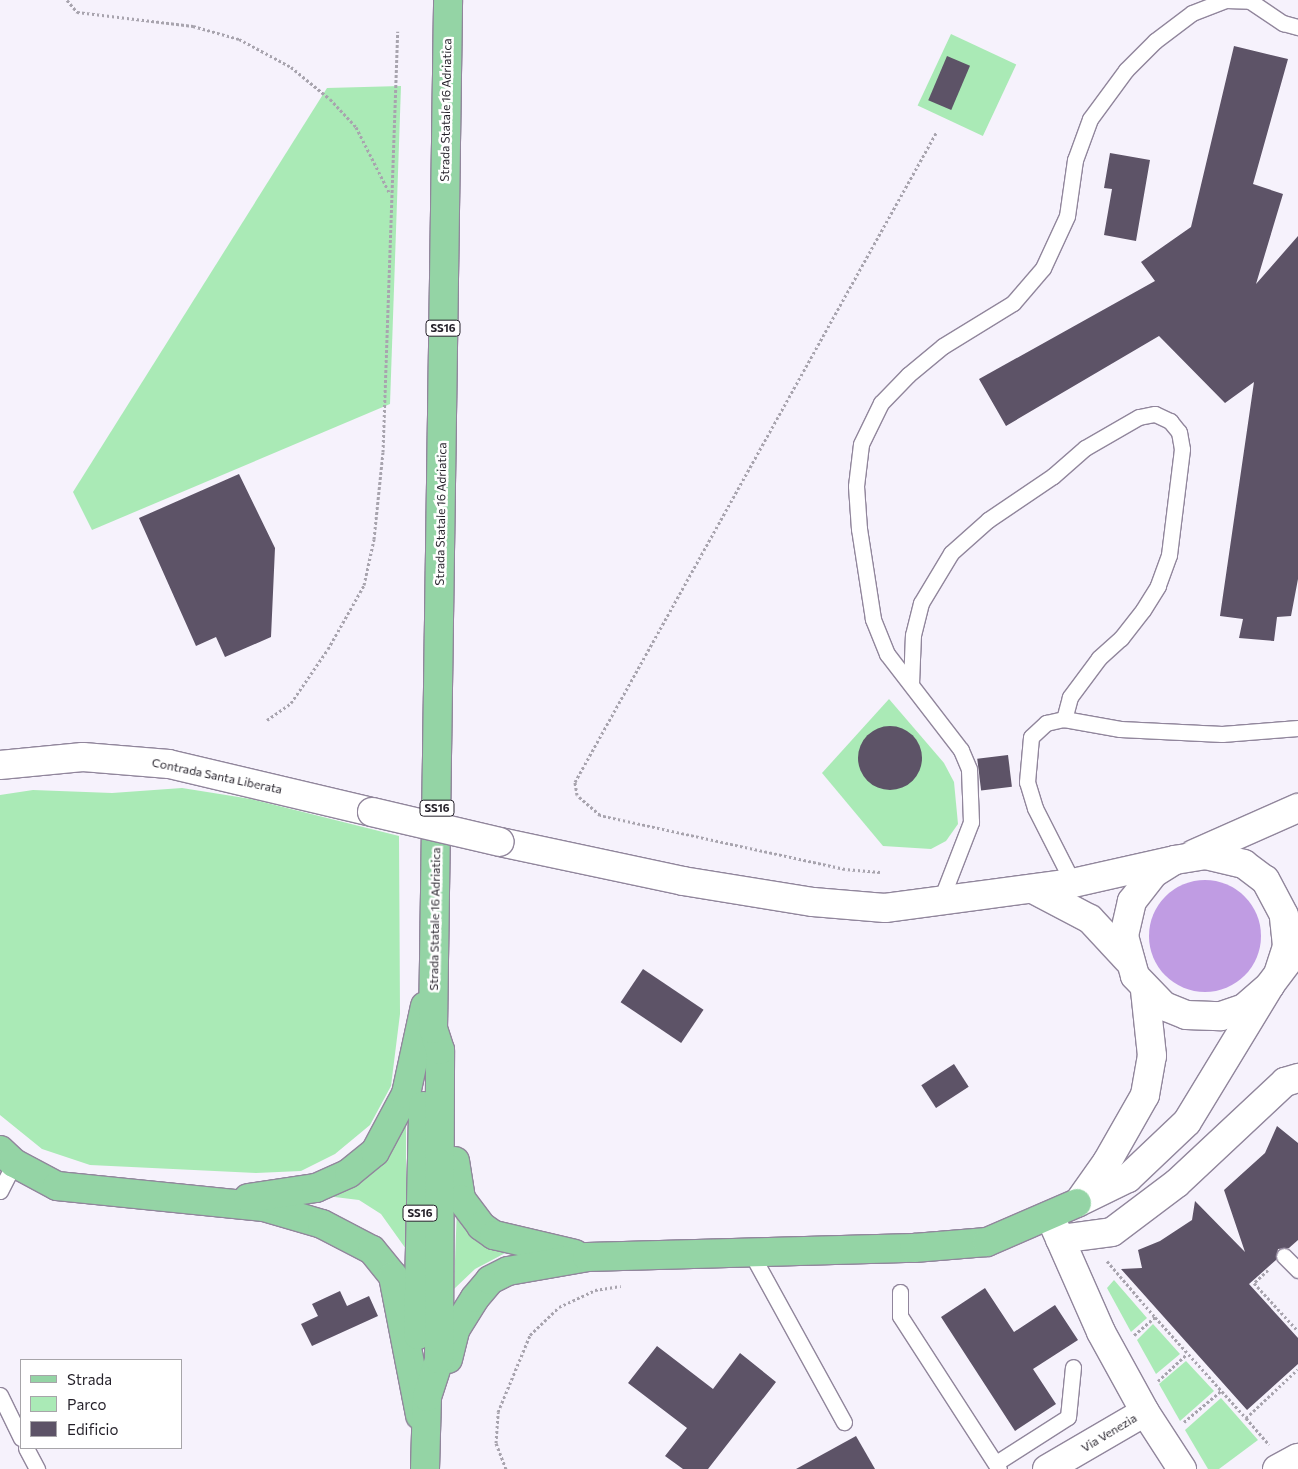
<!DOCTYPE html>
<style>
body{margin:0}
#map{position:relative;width:1298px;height:1469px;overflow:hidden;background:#f6f2fc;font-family:Commissioner,sans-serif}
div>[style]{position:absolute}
.green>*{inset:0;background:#aaeab6;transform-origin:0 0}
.water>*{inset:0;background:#c09ce3}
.round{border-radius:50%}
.building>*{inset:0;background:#5d5367;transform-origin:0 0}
.path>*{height:3px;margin-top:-1.5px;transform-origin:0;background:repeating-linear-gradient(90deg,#a8a4ae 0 2.5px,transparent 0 5px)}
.roads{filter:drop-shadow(1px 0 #91869c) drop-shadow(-1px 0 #91869c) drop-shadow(0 1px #91869c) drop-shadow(0 -1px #91869c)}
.lane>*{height:15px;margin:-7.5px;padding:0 7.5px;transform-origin:7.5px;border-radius:7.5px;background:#fff}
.street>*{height:28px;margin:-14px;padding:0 14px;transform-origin:14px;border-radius:14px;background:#fff}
.secondary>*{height:28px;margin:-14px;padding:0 14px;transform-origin:14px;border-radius:14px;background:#fff}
.primary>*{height:28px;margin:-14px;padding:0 14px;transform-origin:14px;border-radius:14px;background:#94d4a5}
.bridges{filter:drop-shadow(1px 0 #91869c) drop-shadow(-1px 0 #91869c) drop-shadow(0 1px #91869c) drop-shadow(0 -1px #91869c)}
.secondary-bridge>*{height:28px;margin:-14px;padding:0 14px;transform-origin:14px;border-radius:14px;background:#fff}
span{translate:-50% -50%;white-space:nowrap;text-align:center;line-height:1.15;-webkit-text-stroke:5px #fff;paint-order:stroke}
.shield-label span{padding:1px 4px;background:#fff;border:1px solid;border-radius:4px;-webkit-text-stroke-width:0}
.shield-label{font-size:11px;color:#231f28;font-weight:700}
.street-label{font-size:12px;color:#231f28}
.legend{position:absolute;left:20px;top:1359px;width:162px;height:90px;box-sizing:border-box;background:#fff;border:1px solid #a7a5a9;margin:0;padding:6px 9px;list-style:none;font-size:15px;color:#231f28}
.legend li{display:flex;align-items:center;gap:10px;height:25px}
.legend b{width:25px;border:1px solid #a7a5a9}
</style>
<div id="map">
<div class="green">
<i style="left:951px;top:34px;width:72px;height:79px;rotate:25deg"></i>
<i style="clip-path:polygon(401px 86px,390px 404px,92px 530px,73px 492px,327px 88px)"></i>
<i style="clip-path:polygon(889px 699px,944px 763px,954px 782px,958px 824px,946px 841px,931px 849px,883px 846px,822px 773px)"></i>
<i style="clip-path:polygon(182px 788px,251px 799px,399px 836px,400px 1014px,391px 1086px,370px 1125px,335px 1154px,301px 1171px,256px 1173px,90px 1165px,42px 1149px,0 1115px,0 795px,33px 790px,112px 793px)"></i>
<i style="clip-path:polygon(400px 1123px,406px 1127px,406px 1249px,381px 1214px,359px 1200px,310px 1194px)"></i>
<i style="clip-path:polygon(457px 1206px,511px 1250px,475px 1269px,454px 1289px)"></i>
<i style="clip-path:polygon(1114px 1280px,1147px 1318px,1131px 1332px,1107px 1288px)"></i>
<i style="clip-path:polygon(1153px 1324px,1180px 1354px,1156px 1374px,1137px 1340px)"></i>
<i style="clip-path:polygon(1186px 1361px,1214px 1391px,1180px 1421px,1159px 1384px)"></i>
<i style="clip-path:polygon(1221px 1398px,1258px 1440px,1219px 1469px,1208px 1469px,1185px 1430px)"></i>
</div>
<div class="water">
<i class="round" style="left:1149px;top:880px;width:112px;height:112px"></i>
</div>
<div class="building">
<i style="clip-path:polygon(1234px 46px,1288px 59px,1253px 184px,1283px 194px,1256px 284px,1298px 236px,1298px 579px,1291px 616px,1277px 617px,1274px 641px,1239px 638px,1243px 619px,1220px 616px,1254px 382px,1225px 403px,1159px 336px,1006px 426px,979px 379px,1155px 281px,1141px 262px,1191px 227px)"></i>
<i style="left:947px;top:56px;width:25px;height:48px;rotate:23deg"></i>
<i style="clip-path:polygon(1110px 153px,1150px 160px,1136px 241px,1104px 235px,1112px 189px,1104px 188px)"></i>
<i style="clip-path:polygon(239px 474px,275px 548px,271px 637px,225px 657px,216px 637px,196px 646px,139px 518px)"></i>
<i class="round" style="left:858px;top:726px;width:64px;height:64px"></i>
<i style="left:1008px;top:755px;width:32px;height:31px;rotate:83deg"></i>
<i style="left:643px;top:969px;width:73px;height:40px;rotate:34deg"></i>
<i style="left:954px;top:1064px;width:27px;height:39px;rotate:57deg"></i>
<i style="clip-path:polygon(1277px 1126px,1298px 1143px,1298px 1240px,1289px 1248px,1278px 1249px,1276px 1260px,1249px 1284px,1298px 1338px,1298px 1364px,1247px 1410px,1121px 1269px,1142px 1268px,1138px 1250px,1160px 1241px,1192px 1220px,1195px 1201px,1245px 1252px,1224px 1190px,1265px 1153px)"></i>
<i style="clip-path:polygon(985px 1288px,1014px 1332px,1055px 1305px,1078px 1340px,1033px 1369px,1056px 1404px,1015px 1431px,941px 1317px)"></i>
<i style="clip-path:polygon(340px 1291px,347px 1306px,369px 1296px,378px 1316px,312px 1346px,301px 1324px,318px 1316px,312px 1304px)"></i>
<i style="clip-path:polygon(657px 1346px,713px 1389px,740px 1353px,776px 1382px,708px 1469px,683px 1469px,665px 1456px,687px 1428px,628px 1383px)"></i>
<i style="clip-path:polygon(856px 1436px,875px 1469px,796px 1469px)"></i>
</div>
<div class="path">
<i style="left:67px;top:0;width:16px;rotate:50deg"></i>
<i style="left:77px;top:12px;width:117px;rotate:6.9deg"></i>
<i style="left:193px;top:26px;width:48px;rotate:15.8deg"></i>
<i style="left:239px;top:39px;width:59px;rotate:28.3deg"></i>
<i style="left:291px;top:67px;width:50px;rotate:39.4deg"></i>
<i style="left:330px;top:99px;width:38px;rotate:47deg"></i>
<i style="left:356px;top:127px;width:75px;rotate:63.1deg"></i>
<i style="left:267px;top:720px;width:29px;rotate:-35deg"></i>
<i style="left:291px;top:703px;width:65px;rotate:-55.6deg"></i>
<i style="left:328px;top:649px;width:73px;rotate:-60.6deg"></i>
<i style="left:364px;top:585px;width:47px;rotate:-77.7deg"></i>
<i style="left:374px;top:539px;width:87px;rotate:-84.1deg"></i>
<i style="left:383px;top:452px;width:421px;rotate:-88deg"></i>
<i style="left:880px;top:872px;width:35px;rotate:-175deg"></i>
<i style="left:845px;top:869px;width:251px;rotate:-167.6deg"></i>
<i style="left:600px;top:815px;width:30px;rotate:-139deg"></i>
<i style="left:577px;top:795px;width:13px;rotate:-99deg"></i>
<i style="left:575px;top:782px;width:743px;rotate:-60.92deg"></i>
<i style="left:1107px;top:1261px;width:74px;rotate:49.4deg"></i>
<i style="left:1155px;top:1317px;width:28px;rotate:139deg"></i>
<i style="left:1268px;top:1270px;width:19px;rotate:137deg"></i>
<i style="left:1254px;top:1283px;width:65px;rotate:47.5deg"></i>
<i style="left:1155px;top:1317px;width:136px;rotate:48deg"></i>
<i style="left:1246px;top:1418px;width:71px;rotate:-43.3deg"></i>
<i style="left:1158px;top:1381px;width:40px;rotate:-43deg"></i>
<i style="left:1246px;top:1418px;width:35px;rotate:49deg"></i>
<i style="left:1184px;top:1422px;width:48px;rotate:-40deg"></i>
<i style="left:506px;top:1469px;width:28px;rotate:-111deg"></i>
<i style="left:496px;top:1443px;width:31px;rotate:-86deg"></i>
<i style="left:498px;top:1412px;width:83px;rotate:-67.4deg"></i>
<i style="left:530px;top:1335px;width:40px;rotate:-44deg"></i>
<i style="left:559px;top:1307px;width:40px;rotate:-25deg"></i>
<i style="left:595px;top:1290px;width:26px;rotate:-9deg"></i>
</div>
<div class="roads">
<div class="lane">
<i style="left:911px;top:684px;width:49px;rotate:-87.7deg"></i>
<i style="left:913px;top:635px;width:33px;rotate:-76deg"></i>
<i style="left:921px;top:603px;width:58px;rotate:-59deg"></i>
<i style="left:951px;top:553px;width:50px;rotate:-41.7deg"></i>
<i style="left:988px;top:520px;width:78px;rotate:-34.1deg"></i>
<i style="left:1053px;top:476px;width:43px;rotate:-41.2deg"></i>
<i style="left:1085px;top:448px;width:62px;rotate:-29.9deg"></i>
<i style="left:1139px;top:417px;width:16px;rotate:-11deg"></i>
<i style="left:1155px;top:414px;width:17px;rotate:25deg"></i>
<i style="left:1170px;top:421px;width:14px;rotate:51deg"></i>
<i style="left:1179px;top:432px;width:17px;rotate:80deg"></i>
<i style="left:1182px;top:449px;width:107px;rotate:97deg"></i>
<i style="left:1169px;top:555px;width:33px;rotate:110deg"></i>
<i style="left:1158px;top:586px;width:28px;rotate:122deg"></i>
<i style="left:1143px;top:610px;width:36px;rotate:128deg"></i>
<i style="left:1121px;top:638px;width:30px;rotate:138deg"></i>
<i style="left:1099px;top:658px;width:49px;rotate:126.6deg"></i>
<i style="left:1070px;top:697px;width:23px;rotate:105deg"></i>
<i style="left:1073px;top:883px;width:84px;rotate:-116.9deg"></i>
<i style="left:1035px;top:808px;width:27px;rotate:-107deg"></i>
<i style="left:1027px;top:782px;width:45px;rotate:-84.9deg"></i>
<i style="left:1031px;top:737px;width:21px;rotate:-43deg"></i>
<i style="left:1046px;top:723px;width:18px;rotate:-13deg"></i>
<i style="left:1064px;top:719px;width:57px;rotate:10.1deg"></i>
<i style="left:1120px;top:729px;width:102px;rotate:2.8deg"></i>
<i style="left:1222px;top:734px;width:76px;rotate:-4.5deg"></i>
<i style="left:940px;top:902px;width:86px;rotate:-68.8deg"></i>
<i style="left:971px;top:822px;width:53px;rotate:-92.2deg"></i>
<i style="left:969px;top:769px;width:21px;rotate:-113deg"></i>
<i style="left:961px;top:750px;width:121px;rotate:-127.6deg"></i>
<i style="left:887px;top:654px;width:38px;rotate:-112deg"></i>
<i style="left:873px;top:619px;width:91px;rotate:-98.8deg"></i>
<i style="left:859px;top:529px;width:43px;rotate:-94deg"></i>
<i style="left:856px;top:486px;width:42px;rotate:-83.2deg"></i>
<i style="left:861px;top:444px;width:46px;rotate:-64deg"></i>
<i style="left:881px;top:403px;width:39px;rotate:-46deg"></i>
<i style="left:908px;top:375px;width:45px;rotate:-39.6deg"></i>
<i style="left:943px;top:346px;width:82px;rotate:-31.6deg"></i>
<i style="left:1013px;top:303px;width:46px;rotate:-49.4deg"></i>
<i style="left:1043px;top:268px;width:57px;rotate:-65.2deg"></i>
<i style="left:1067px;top:216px;width:57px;rotate:-81.9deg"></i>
<i style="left:1075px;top:160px;width:44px;rotate:-69.9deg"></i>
<i style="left:1090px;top:119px;width:61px;rotate:-53.7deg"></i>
<i style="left:1126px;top:70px;width:41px;rotate:-45deg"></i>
<i style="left:1155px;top:41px;width:46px;rotate:-37.1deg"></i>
<i style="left:1192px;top:13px;width:36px;rotate:-21deg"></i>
<i style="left:1226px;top:0;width:24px;rotate:2deg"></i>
<i style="left:1250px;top:1px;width:40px;rotate:34deg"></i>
<i style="left:1283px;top:23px;width:16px;rotate:15deg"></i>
<i style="left:0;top:1191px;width:31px;rotate:-63deg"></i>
<i style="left:751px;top:1253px;width:193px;rotate:61.2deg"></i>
<i style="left:1284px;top:1256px;width:20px;rotate:45deg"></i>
<i style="left:900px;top:1292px;width:24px;rotate:90deg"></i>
<i style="left:900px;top:1316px;width:182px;rotate:57.1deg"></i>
<i style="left:0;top:1395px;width:48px;rotate:64deg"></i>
<i style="left:26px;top:1448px;width:24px;rotate:62deg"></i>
<i style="left:996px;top:1463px;width:85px;rotate:-32.6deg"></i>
<i style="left:1068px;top:1417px;width:50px;rotate:-84.3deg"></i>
</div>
<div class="street">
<i style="left:1080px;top:1200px;width:47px;rotate:-54.6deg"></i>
<i style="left:1107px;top:1162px;width:77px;rotate:-60.4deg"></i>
<i style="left:1145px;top:1095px;width:40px;rotate:-80deg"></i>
<i style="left:1152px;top:1056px;width:65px;rotate:-96.1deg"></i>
<i style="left:1077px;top:1203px;width:57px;rotate:-26.1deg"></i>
<i style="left:1128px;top:1178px;width:81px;rotate:-43.5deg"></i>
<i style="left:1187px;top:1122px;width:158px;rotate:-58.7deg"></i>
<i style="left:1053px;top:1223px;width:119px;rotate:66.2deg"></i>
<i style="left:1101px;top:1332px;width:91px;rotate:61.2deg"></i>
<i style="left:1145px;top:1412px;width:68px;rotate:57deg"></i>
<i style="left:1060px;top:1239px;width:52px;rotate:-7.7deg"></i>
<i style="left:1112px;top:1232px;width:81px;rotate:-37deg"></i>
<i style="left:1177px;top:1183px;width:148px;rotate:-43.1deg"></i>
<i style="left:1285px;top:1082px;width:14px;rotate:-17deg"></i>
<i style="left:1047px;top:1469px;width:113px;rotate:-30.2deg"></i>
<i style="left:1277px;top:1469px;width:24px;rotate:-28deg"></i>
</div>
<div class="secondary">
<i style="left:0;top:765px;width:83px;rotate:-5.5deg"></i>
<i style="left:83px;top:757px;width:86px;rotate:4.7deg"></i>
<i style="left:169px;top:764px;width:209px;rotate:13.3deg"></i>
<i style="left:500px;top:842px;width:187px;rotate:12deg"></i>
<i style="left:683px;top:881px;width:132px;rotate:9.2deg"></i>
<i style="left:813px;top:902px;width:72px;rotate:4.8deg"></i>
<i style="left:885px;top:908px;width:190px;rotate:-7.6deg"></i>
<i style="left:1073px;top:883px;width:105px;rotate:-12.7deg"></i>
<i style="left:1194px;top:854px;width:114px;rotate:-23.9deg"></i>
<i style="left:1033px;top:889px;width:64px;rotate:27.8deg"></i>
<i style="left:1090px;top:919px;width:56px;rotate:47.2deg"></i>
<i style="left:1279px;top:971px;width:26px;rotate:-72deg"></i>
<i style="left:1287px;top:946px;width:31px;rotate:-96deg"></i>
<i style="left:1284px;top:915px;width:40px;rotate:-118deg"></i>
<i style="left:1265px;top:880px;width:26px;rotate:-143deg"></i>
<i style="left:1244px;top:864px;width:39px;rotate:-167deg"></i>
<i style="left:1206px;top:855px;width:31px;rotate:171deg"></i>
<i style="left:1175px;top:860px;width:25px;rotate:148deg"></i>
<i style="left:1154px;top:873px;width:36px;rotate:128deg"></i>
<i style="left:1132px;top:901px;width:36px;rotate:103deg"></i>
<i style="left:1124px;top:936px;width:41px;rotate:74.6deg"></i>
<i style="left:1135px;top:976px;width:42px;rotate:46deg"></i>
<i style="left:1164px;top:1006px;width:24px;rotate:22deg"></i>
<i style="left:1186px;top:1015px;width:35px;rotate:2deg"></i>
<i style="left:1221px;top:1016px;width:24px;rotate:-19deg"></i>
<i style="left:1244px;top:1008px;width:35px;rotate:-41deg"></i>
<i style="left:1270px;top:985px;width:46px;rotate:-52.9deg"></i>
</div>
<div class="primary">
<i style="left:0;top:1150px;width:19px;rotate:43deg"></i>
<i style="left:14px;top:1163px;width:49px;rotate:28.1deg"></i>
<i style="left:57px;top:1186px;width:208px;rotate:5.8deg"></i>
<i style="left:264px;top:1207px;width:60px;rotate:16.3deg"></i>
<i style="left:322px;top:1224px;width:56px;rotate:27.5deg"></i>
<i style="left:372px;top:1250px;width:33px;rotate:51deg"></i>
<i style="left:393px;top:1276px;width:142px;rotate:79deg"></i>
<i style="left:455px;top:1161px;width:38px;rotate:81deg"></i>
<i style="left:461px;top:1199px;width:34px;rotate:53deg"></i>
<i style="left:481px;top:1226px;width:16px;rotate:35deg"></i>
<i style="left:494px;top:1235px;width:83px;rotate:13.2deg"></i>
<i style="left:248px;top:1198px;width:69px;rotate:-8.4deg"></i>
<i style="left:316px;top:1188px;width:36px;rotate:-24deg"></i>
<i style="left:349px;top:1173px;width:33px;rotate:-39deg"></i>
<i style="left:375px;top:1152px;width:66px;rotate:-61.9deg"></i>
<i style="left:406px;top:1094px;width:90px;rotate:-77.8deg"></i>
<i style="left:418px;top:1335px;width:229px;rotate:-88.7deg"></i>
<i style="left:448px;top:1359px;width:30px;rotate:-76deg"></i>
<i style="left:455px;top:1330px;width:38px;rotate:-58deg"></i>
<i style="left:475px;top:1298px;width:23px;rotate:-50deg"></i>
<i style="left:490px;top:1280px;width:20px;rotate:-27deg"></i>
<i style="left:508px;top:1271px;width:80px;rotate:-10deg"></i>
<i style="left:587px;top:1257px;width:327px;rotate:-1.6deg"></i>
<i style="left:914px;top:1248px;width:73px;rotate:-4.7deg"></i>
<i style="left:987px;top:1242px;width:98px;rotate:-23.4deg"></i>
<i style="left:425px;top:1469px;width:72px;rotate:-88.4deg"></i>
<i style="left:427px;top:1397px;width:40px;rotate:-72deg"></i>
<i style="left:439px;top:1359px;width:309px;rotate:-89.8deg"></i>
<i style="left:440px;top:1050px;width:22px;rotate:-108deg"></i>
<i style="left:433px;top:1029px;width:1029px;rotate:-89.16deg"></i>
</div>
</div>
<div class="bridges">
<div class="secondary-bridge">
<i style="left:372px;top:812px;width:131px;rotate:13.2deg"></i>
</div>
</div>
<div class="shield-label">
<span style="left:443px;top:328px">SS16</span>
<span style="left:437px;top:808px">SS16</span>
<span style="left:420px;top:1213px">SS16</span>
</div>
<div class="street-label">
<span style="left:446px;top:110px;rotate:-89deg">Strada Statale 16 Adriatica</span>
<span style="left:441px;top:514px;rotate:-89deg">Strada Statale 16 Adriatica</span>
<span style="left:217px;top:776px;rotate:12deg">Contrada Santa Liberata</span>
<span style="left:435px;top:919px;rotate:-89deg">Strada Statale 16 Adriatica</span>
<span style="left:1109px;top:1433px;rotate:-31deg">Via Venezia</span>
</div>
<ul class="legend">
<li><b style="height:6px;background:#94d4a5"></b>Strada</li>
<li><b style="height:14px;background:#aaeab6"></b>Parco</li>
<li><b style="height:14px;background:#5d5367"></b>Edificio</li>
</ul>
</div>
